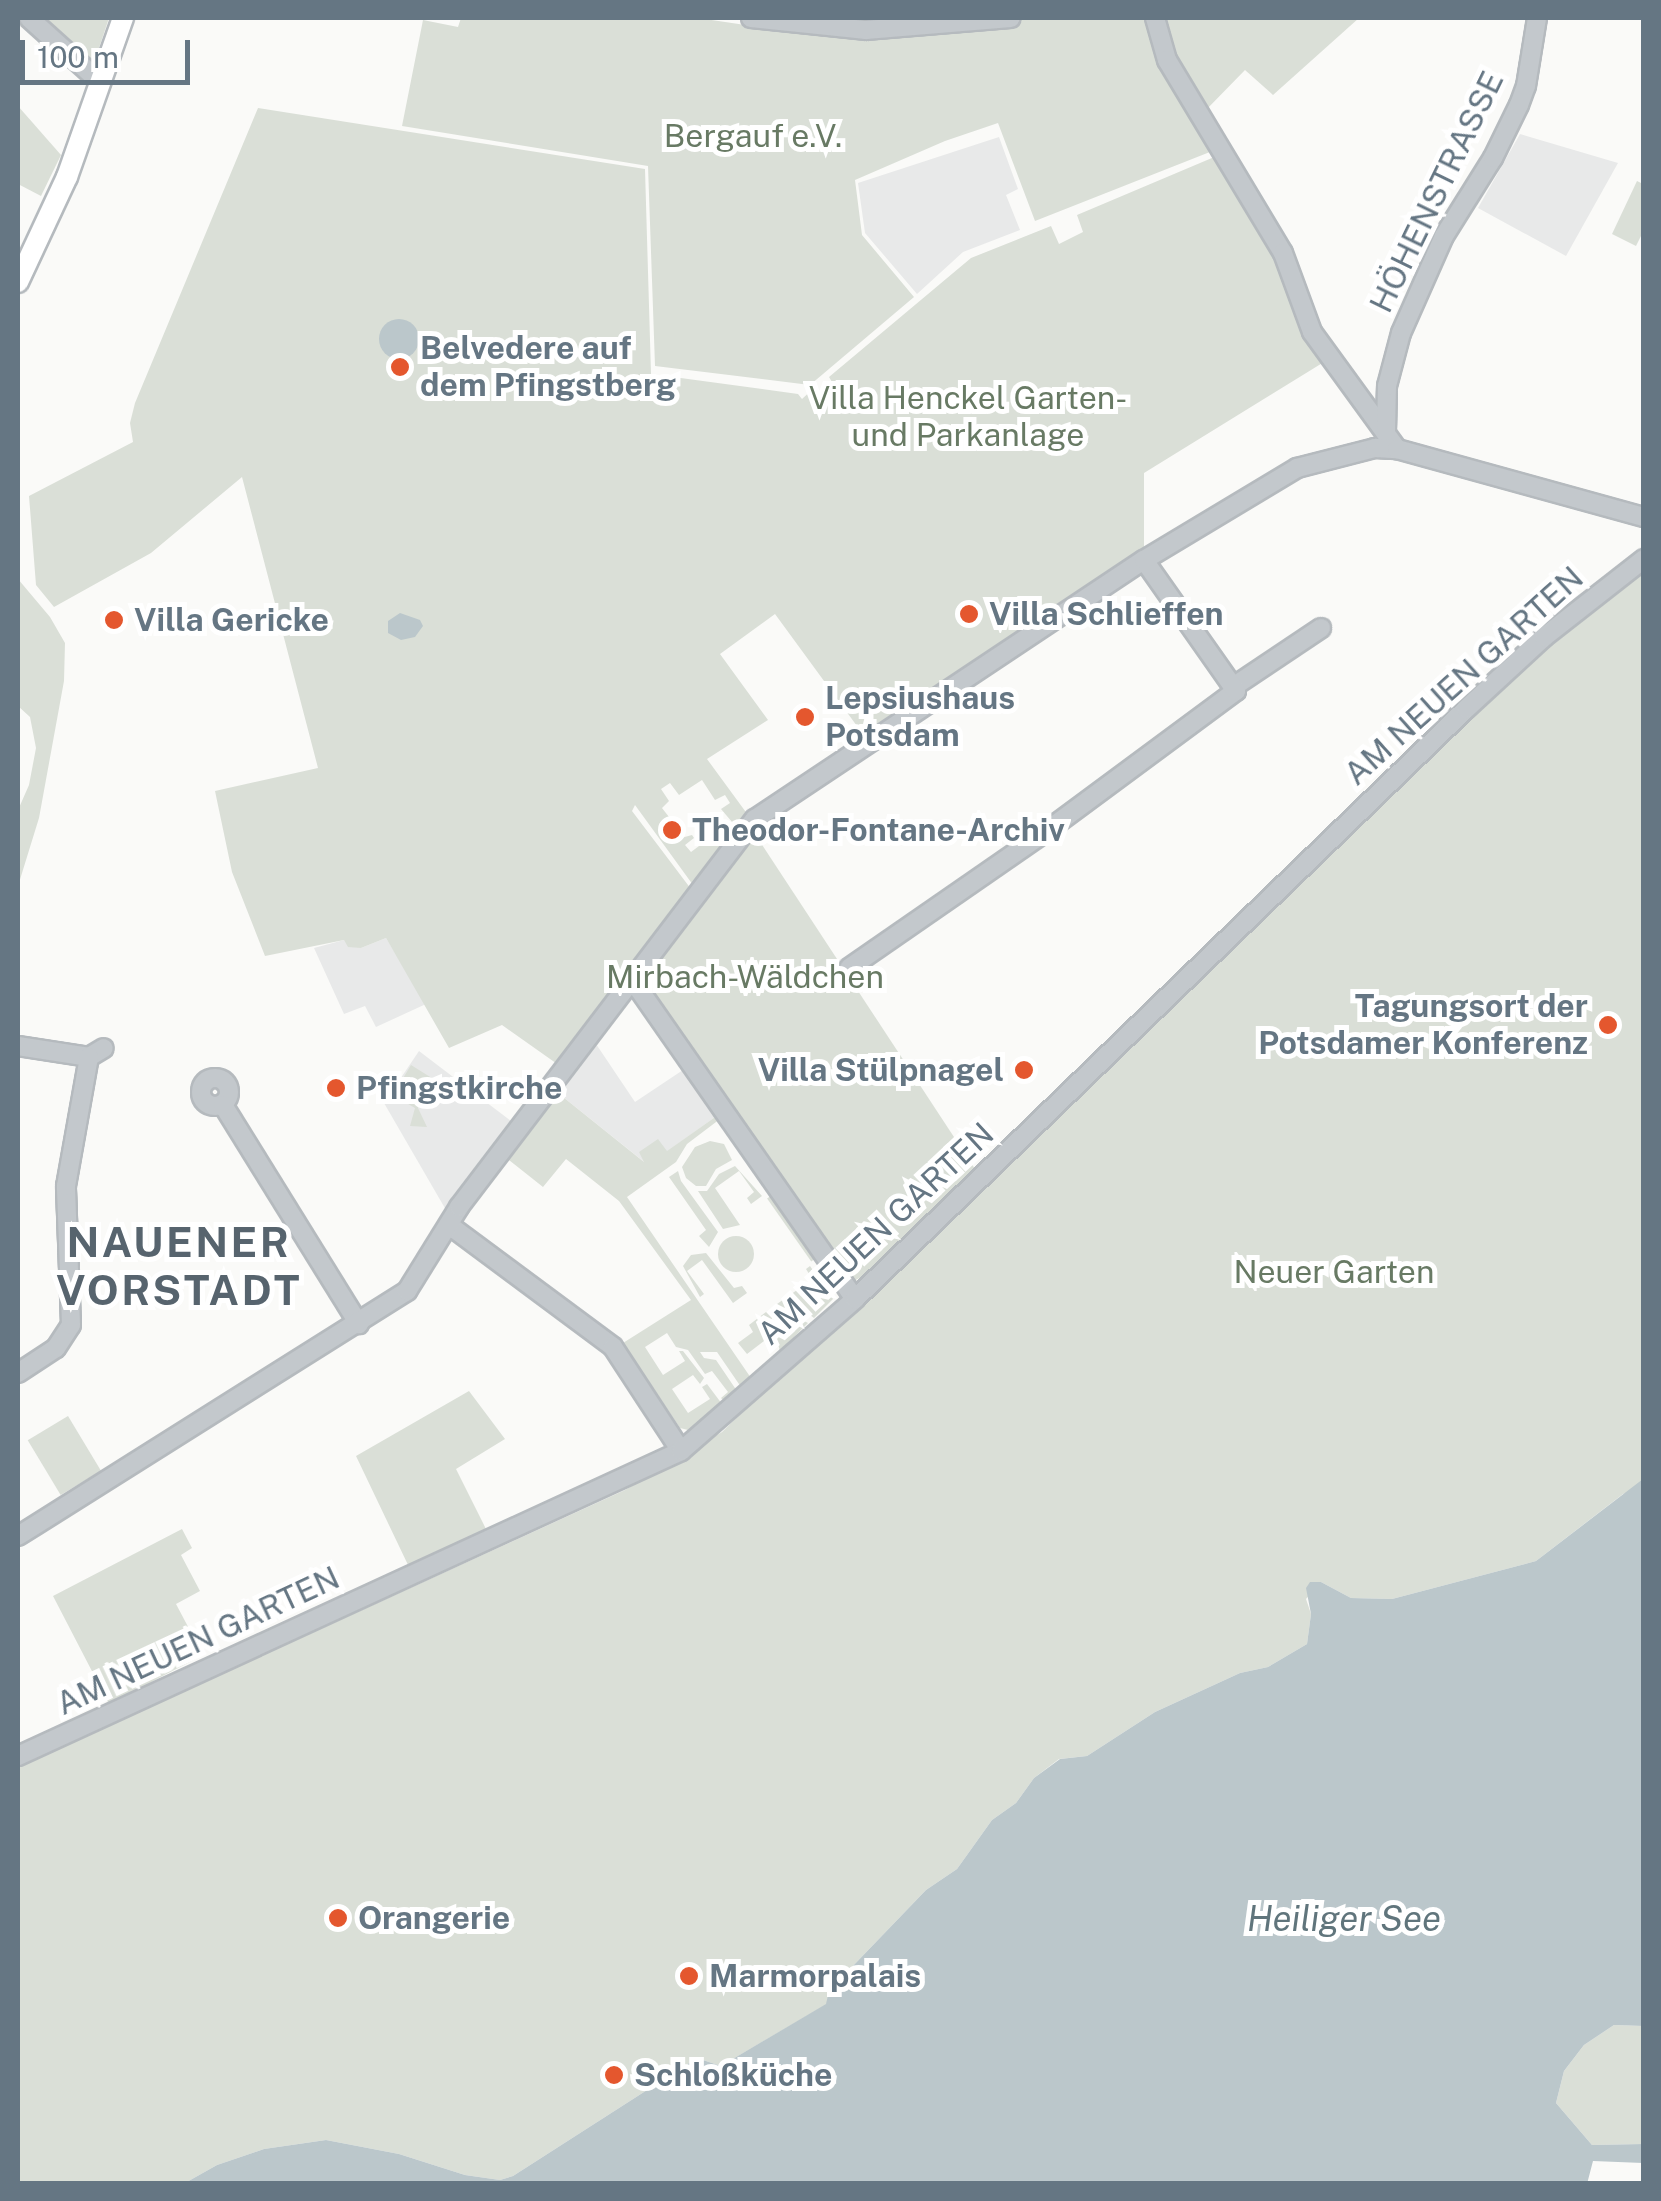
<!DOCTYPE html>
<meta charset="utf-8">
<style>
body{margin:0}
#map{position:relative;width:1661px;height:2201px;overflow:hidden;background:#fafaf8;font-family:"Public Sans",sans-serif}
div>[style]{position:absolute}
.built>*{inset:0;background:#e8e9e9}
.green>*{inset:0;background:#dadfd7;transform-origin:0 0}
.round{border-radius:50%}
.water>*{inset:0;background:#bbc7cb}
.roads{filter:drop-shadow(2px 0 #b5babe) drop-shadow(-2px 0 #b5babe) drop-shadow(0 2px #b5babe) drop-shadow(0 -2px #b5babe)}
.minor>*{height:18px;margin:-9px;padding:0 9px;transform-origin:9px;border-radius:9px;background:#c3c8cc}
.minor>.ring{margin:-9px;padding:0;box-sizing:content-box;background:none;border:18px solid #c3c8cc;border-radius:50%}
.major>*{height:20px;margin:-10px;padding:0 10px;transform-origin:10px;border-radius:10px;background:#fff}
.dots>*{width:28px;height:28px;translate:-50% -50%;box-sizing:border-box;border:5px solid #fff;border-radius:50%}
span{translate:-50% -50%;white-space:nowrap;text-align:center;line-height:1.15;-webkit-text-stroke:10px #fff;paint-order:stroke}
.park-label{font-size:32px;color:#687a64}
.street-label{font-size:32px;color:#657683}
.poi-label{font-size:32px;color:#657683;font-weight:700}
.left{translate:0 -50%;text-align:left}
.right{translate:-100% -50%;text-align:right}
.water-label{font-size:35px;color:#60757c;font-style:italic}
.district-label{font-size:42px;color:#57646e;font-weight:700;letter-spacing:2.5px}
.frame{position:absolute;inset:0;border:20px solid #657683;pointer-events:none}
.scale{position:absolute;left:20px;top:40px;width:170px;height:45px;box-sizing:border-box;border:5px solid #657683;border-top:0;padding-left:12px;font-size:30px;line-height:35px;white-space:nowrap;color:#657683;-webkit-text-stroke:8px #fff;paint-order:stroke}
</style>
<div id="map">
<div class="built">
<i style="clip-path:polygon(1520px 134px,1618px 163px,1566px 256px,1478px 208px)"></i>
<i style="clip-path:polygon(999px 137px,1018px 189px,1006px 195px,1020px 230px,963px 252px,917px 294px,865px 233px,858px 183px)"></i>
<i style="clip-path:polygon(386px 938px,426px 1004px,376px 1027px,365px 1006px,344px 1014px,314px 948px,344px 940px,361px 948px)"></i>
<i style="clip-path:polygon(592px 1038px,635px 1102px,686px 1068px,718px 1115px,648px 1165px,553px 1089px)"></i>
<i style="clip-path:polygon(419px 1051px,511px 1121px,446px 1210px,384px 1103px)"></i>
</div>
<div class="green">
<i style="clip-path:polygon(29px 18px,109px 18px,90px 75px)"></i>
<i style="clip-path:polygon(461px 18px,698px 18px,772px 29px,969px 28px,1030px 18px,1151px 18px,1215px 150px,1035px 221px,998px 123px,945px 141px,855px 180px,862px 235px,914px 297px,810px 385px,655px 366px,648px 166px,402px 126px,423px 20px,458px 27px)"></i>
<i style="clip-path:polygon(1163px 18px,1359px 18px,1273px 95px,1245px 70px,1205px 111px,1172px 57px)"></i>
<i style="clip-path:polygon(18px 106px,61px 155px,41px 196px,18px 184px)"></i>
<i style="clip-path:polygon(258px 108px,645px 169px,651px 374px,798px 394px,802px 399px,815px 387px,820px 392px,832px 382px,829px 377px,971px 258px,1051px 226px,1059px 244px,1083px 232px,1077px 215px,1219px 155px,1280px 256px,1324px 362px,1144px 473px,1144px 551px,865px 737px,775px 614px,720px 654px,768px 720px,707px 759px,748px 815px,738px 829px,721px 809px,730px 803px,725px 795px,715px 800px,702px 780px,679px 795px,670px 783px,661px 789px,669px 801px,662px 808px,669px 817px,659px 824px,670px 841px,692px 835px,694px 838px,685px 845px,691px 852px,723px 828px,734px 834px,693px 885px,635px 805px,632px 811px,691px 889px,560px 1066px,502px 1025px,449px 1048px,386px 938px,361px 948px,348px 947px,344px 940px,265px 956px,232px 872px,215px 791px,318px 768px,242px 477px,151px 553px,54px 607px,36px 585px,29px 496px,133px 442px,130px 423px,135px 403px)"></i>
<i style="clip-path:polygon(1637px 181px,1643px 184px,1644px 230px,1636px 246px,1612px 234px)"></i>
<i style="clip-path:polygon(1643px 568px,1643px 1488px,1623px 1494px,1536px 1561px,1392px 1599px,1351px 1598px,1321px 1582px,1306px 1599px,1311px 1614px,1307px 1644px,1268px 1667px,1240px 1673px,1155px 1712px,1087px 1756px,1059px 1759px,1034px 1778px,1016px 1803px,992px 1820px,957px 1869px,926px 1890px,850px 1969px,833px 1978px,827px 2004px,721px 2066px,697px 2058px,513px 2176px,500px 2180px,465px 2175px,399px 2154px,326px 2140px,264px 2149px,217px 2165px,185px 2183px,18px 2183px,18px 1767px,625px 1490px,722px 1432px,1472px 706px)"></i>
<i style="clip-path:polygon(18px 579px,50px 617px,65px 643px,64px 681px,39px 818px,18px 886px,18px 810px,29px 785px,36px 748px,30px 717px,18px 706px)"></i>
<i style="clip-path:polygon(749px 825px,975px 1169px,874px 1270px,852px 1282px,639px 978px)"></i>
<i style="clip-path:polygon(411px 1065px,435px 1080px,418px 1108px,427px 1127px,410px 1126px,415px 1108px,393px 1095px)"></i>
<i style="clip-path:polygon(553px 1089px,644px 1162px,639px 1152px,658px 1139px,667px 1151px,718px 1115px,720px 1119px,687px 1144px,676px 1162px,627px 1197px,751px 1378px,741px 1387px,717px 1352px,700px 1352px,704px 1358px,716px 1360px,737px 1391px,725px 1402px,721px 1398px,728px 1392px,712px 1371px,705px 1374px,688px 1350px,676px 1347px,667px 1333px,645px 1347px,663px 1375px,685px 1361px,679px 1351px,683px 1351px,704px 1378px,700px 1384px,693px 1375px,672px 1389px,688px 1413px,710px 1399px,702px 1387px,707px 1384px,722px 1404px,688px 1430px,680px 1428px,623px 1343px,691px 1300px,619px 1201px,566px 1159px,543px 1187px,504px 1156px)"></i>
<i style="clip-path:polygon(710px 1141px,724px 1144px,732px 1160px,716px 1169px,706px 1186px,696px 1186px,686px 1178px,682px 1167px,695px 1147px)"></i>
<i style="clip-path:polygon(735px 1166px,762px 1196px,751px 1204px,747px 1198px,754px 1192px,739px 1171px,715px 1188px,740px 1225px,723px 1229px,698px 1191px,707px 1191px,719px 1174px)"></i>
<i style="clip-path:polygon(678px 1171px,681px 1181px,718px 1232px,709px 1247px,699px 1236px,706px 1230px,669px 1177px)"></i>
<i style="left:772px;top:1195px;width:77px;height:6px;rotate:55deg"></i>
<i class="round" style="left:718px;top:1236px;width:36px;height:36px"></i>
<i style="clip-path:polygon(706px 1253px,734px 1288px,742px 1286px,747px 1293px,733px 1303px,702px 1260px,687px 1271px,704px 1294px,700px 1297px,683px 1266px,691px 1255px)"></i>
<i style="clip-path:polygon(810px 1266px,833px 1299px,814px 1318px,802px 1309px,783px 1311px,777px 1304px,797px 1290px,801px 1296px,816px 1285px,806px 1269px)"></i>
<i style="clip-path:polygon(766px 1312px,772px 1318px,764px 1341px,747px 1354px,738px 1343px,753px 1332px,749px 1325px)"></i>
<i style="clip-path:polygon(794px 1316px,808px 1323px,780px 1351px,774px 1330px,782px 1319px)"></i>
<i style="clip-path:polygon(469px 1391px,505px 1439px,456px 1469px,487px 1531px,409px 1567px,356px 1456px)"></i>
<i style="left:68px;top:1416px;width:64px;height:47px;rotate:59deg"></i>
<i style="clip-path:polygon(182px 1529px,192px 1548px,181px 1555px,200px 1591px,176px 1604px,203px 1655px,109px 1704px,53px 1596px)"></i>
<i style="clip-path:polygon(1614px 2025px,1643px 2026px,1643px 2144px,1592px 2145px,1556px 2103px,1564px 2071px,1584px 2045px)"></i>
</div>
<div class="water">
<i class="round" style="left:379px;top:319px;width:40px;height:40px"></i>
<i style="clip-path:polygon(400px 613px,420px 620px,423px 626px,415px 637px,401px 640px,388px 633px,388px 621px)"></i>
<i style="clip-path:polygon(1643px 1479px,1643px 2026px,1614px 2025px,1584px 2045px,1564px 2071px,1556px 2103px,1592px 2145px,1643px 2144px,1643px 2163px,1593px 2161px,1587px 2184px,185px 2183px,217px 2165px,264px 2149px,326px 2140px,399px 2154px,465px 2175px,500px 2180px,513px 2176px,697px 2058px,721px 2066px,826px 2004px,832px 1978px,850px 1969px,926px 1890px,957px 1869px,992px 1820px,1016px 1803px,1034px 1778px,1060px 1759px,1087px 1756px,1155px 1712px,1240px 1673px,1268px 1667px,1307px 1644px,1311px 1614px,1306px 1588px,1310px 1582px,1321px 1582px,1351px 1598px,1392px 1599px,1536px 1561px)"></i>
</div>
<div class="roads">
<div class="minor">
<i style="left:29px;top:18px;width:96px;rotate:42deg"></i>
<i style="left:751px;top:18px;width:116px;rotate:6deg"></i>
<i style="left:866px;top:30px;width:145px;rotate:-4.7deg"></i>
<i style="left:1155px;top:18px;width:44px;rotate:74.1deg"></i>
<i style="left:1167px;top:60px;width:225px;rotate:59deg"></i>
<i style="left:1283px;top:253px;width:84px;rotate:69.8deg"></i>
<i style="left:1312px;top:332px;width:145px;rotate:54deg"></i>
<i style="left:1386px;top:432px;width:46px;rotate:-88.8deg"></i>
<i style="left:1387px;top:386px;width:55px;rotate:-75.2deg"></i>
<i style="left:1401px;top:333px;width:106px;rotate:-66.1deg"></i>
<i style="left:1444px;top:236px;width:92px;rotate:-57.9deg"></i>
<i style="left:1493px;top:158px;width:59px;rotate:-63.9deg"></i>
<i style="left:1519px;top:105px;width:20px;rotate:-70deg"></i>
<i style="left:1526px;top:86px;width:69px;rotate:-80.8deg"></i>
<i style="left:1233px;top:687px;width:106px;rotate:-33.8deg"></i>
<i style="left:849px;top:968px;width:242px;rotate:-34.7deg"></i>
<i style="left:1048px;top:830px;width:234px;rotate:-36.5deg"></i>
<i style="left:1236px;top:691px;width:160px;rotate:-125.1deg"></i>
<i style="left:631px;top:978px;width:391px;rotate:55.1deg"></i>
<i style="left:18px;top:1046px;width:72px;rotate:8.8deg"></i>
<i style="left:89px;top:1057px;width:17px;rotate:-31deg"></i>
<i class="ring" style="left:201px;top:1078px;width:10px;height:10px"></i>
<i style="left:223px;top:1105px;width:258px;rotate:58.2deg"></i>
<i style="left:449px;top:1225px;width:204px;rotate:36.6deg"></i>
<i style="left:613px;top:1347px;width:124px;rotate:56.8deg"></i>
<i style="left:18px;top:1373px;width:45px;rotate:-33.3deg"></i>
<i style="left:56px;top:1348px;width:27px;rotate:-57deg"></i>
<i style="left:71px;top:1325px;width:139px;rotate:-92.1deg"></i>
<i style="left:66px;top:1186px;width:131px;rotate:-79.9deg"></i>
<i style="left:18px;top:1536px;width:460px;rotate:-32.2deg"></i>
<i style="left:407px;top:1291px;width:99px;rotate:-58.2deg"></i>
<i style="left:459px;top:1207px;width:488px;rotate:-52.7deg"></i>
<i style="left:755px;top:819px;width:467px;rotate:-33.7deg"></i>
<i style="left:1144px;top:560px;width:179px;rotate:-31deg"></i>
<i style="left:1297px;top:468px;width:81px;rotate:-14.4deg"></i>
<i style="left:1375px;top:448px;width:22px;rotate:3deg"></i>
<i style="left:1397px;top:449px;width:256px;rotate:15.4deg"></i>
<i style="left:18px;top:1756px;width:730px;rotate:-24.7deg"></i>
<i style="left:681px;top:1451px;width:231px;rotate:-41.1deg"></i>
<i style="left:855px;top:1299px;width:849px;rotate:-44deg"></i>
<i style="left:1466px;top:709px;width:106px;rotate:-42.7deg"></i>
<i style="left:1544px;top:637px;width:127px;rotate:-38deg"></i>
</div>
<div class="major">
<i style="left:18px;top:282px;width:116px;rotate:-65deg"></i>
<i style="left:67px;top:177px;width:169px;rotate:-70.6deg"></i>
</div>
</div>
<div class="dots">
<i style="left:400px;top:367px;background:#e4572e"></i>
<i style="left:969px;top:614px;background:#e4572e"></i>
<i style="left:114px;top:620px;background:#e4572e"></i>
<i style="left:805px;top:717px;background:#e4572e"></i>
<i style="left:672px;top:830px;background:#e4572e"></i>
<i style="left:1608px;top:1025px;background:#e4572e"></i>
<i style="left:1024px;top:1070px;background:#e4572e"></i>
<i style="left:336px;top:1088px;background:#e4572e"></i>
<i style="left:338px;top:1918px;background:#e4572e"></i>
<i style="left:689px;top:1976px;background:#e4572e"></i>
<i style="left:614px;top:2075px;background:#e4572e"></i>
</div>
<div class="park-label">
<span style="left:753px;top:136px">Bergauf e.V.</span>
<span style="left:968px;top:417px">Villa Henckel Garten-<br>und Parkanlage</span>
<span style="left:745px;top:977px">Mirbach-Wäldchen</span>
<span style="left:1334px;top:1272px">Neuer Garten</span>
</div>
<div class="street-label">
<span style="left:1437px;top:192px;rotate:-64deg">HÖHENSTRASSE</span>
<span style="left:1464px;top:676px;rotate:-42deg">AM NEUEN GARTEN</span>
<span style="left:876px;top:1234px;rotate:-43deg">AM NEUEN GARTEN</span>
<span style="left:198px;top:1641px;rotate:-25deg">AM NEUEN GARTEN</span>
</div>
<div class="poi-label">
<span class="left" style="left:420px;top:367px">Belvedere auf<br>dem Pfingstberg</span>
<span class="left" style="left:989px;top:614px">Villa Schlieffen</span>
<span class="left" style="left:134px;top:620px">Villa Gericke</span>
<span class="left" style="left:825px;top:717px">Lepsiushaus<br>Potsdam</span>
<span class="left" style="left:692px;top:830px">Theodor-Fontane-Archiv</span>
<span class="right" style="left:1588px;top:1025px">Tagungsort der<br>Potsdamer Konferenz</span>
<span class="right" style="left:1004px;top:1070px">Villa Stülpnagel</span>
<span class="left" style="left:356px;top:1088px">Pfingstkirche</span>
<span class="left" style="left:358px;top:1918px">Orangerie</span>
<span class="left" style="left:709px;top:1976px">Marmorpalais</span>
<span class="left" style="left:634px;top:2075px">Schloßküche</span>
</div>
<div class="water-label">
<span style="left:1344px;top:1919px">Heiliger See</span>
</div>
<div class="district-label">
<span style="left:179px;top:1266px">NAUENER<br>VORSTADT</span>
</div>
<div class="frame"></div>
<div class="scale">100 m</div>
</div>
